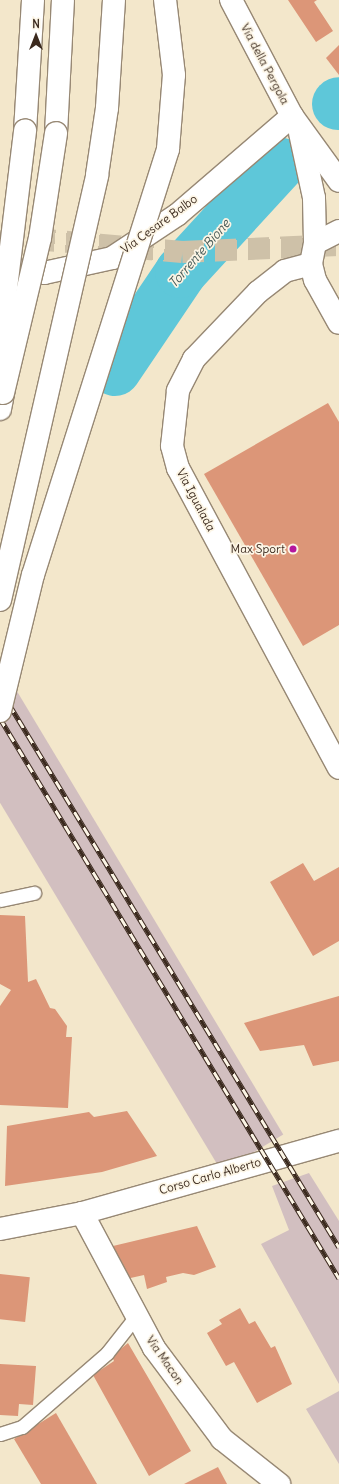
<!DOCTYPE html>
<style>
body{margin:0}
#map{position:relative;width:339px;height:1484px;overflow:hidden;background:#f3e7cb;font-family:Delius,sans-serif}
div>[style]{position:absolute}
.industrial>*{inset:0;background:#d2bfc0;transform-origin:0 0}
.river>*{height:52px;margin:-26px;padding:0 26px;transform-origin:26px;border-radius:26px;background:#5ec7d9}
.building>*{inset:0;background:#dc9678;transform-origin:0 0}
.highway-tunnel>*{height:22px;margin-top:-11px;transform-origin:0;background:repeating-linear-gradient(90deg,#cec1a8 0 22px,transparent 0 33px)}
.roads{filter:drop-shadow(1px 0 #978874) drop-shadow(-1px 0 #978874) drop-shadow(0 1px #978874) drop-shadow(0 -1px #978874)}
.lane>*{height:13px;margin:-6.5px;padding:0 6.5px;transform-origin:6.5px;border-radius:6.5px;background:#fff}
.street>*{height:22px;margin:-11px;padding:0 11px;transform-origin:11px;border-radius:11px;background:#fff}
.secondary>*{height:22px;margin:-11px;padding:0 11px;transform-origin:11px;border-radius:11px;background:#fff}
.highway>*{height:22px;margin:-11px;padding:0 11px;transform-origin:11px;border-radius:11px;background:#fff}
.rail>*{height:4.5px;margin-top:-2.25px;transform-origin:0;background:repeating-linear-gradient(90deg,#fcf5e5 0 9px,#3b2a1e 0 18px);box-sizing:border-box;border-block:1px solid #3b2a1e}
.bridges{filter:drop-shadow(1px 0 #978874) drop-shadow(-1px 0 #978874) drop-shadow(0 1px #978874) drop-shadow(0 -1px #978874)}
.highway-bridge>*{height:22px;margin:-11px;padding:0 11px;transform-origin:11px;border-radius:11px;background:#fff}
.dots>*{width:11px;height:11px;translate:-50% -50%;box-sizing:border-box;border:2px solid #fcf5e5;border-radius:50%}
span{translate:-50% -50%;white-space:nowrap;text-align:center;line-height:1.15;-webkit-text-stroke:3.5px #fcf5e5;paint-order:stroke}
.street-label{font-size:12px;color:#3b2a1e}
.poi-label{font-size:12px;color:#3b2a1e}
.right{translate:-100% -50%;text-align:right}
.water-label{font-size:13px;color:#465956;font-style:italic}
.north{position:absolute;left:16px;top:16px;width:40px;height:40px;-webkit-text-stroke:3px #fcf5e5;paint-order:stroke;rotate:0deg;font-size:11px;font-weight:700;line-height:16px;text-align:center;color:#3b2a1e}
.north::after{content:'';display:block;margin:auto;width:14px;height:18px;background:#3b2a1e;clip-path:polygon(50% 0,100% 100%,50% 72%,0 100%)}
</style>
<div id="map">
<div class="industrial">
<i style="left:0;top:663px;width:550px;height:72px;rotate:59deg"></i>
<i style="clip-path:polygon(309px 1173px,339px 1221px,339px 1384px,261px 1244px,289px 1230px,272px 1186px)"></i>
<i style="clip-path:polygon(339px 1391px,339px 1464px,306px 1409px)"></i>
</div>
<div class="river">
<i style="left:338px;top:104px;width:1px;rotate:-45deg"></i>
<i style="left:115px;top:370px;width:118px;rotate:-56deg"></i>
<i style="left:181px;top:272px;width:147px;rotate:-47.5deg"></i>
</div>
<div class="building">
<i style="clip-path:polygon(288px 0,317px 0,314px 2px,333px 31px,316px 42px)"></i>
<i style="clip-path:polygon(339px 45px,339px 75px,326px 58px)"></i>
<i style="clip-path:polygon(328px 403px,339px 422px,339px 625px,303px 646px,204px 474px)"></i>
<i style="clip-path:polygon(303px 863px,314px 881px,339px 867px,339px 941px,313px 956px,270px 882px)"></i>
<i style="clip-path:polygon(0 915px,25px 916px,28px 982px,36px 979px,50px 1008px,55px 1009px,67px 1026px,66px 1037px,72px 1037px,68px 1108px,0 1105px,0 1006px,11px 990px,0 984px)"></i>
<i style="clip-path:polygon(339px 996px,339px 1061px,313px 1066px,304px 1045px,260px 1051px,244px 1023px)"></i>
<i style="clip-path:polygon(127px 1111px,157px 1156px,102px 1172px,5px 1186px,7px 1126px,89px 1112px,94px 1117px)"></i>
<i style="clip-path:polygon(197px 1226px,216px 1267px,194px 1275px,183px 1273px,166px 1277px,167px 1282px,147px 1289px,144px 1275px,126px 1279px,113px 1246px)"></i>
<i style="left:0;top:1274px;width:30px;height:45px;rotate:6deg"></i>
<i style="clip-path:polygon(240px 1308px,249px 1324px,255px 1321px,271px 1348px,275px 1346px,292px 1384px,257px 1403px,234px 1362px,226px 1366px,207px 1333px,222px 1324px,219px 1320px)"></i>
<i style="clip-path:polygon(128px 1343px,191px 1451px,149px 1476px,93px 1375px,114px 1361px,112px 1356px)"></i>
<i style="clip-path:polygon(0 1364px,36px 1366px,33px 1405px,19px 1404px,18px 1416px,0 1415px)"></i>
<i style="clip-path:polygon(56px 1413px,97px 1484px,41px 1484px,14px 1439px)"></i>
<i style="clip-path:polygon(218px 1467px,227px 1484px,184px 1484px)"></i>
</div>
<div class="highway-tunnel">
<i style="left:0;top:236px;width:183px;rotate:5deg"></i>
<i style="left:182px;top:252px;width:157px;rotate:-2.6deg"></i>
</div>
<div class="roads">
<div class="lane">
<i style="left:0;top:900px;width:35px;rotate:-12deg"></i>
<i style="left:0;top:1434px;width:23px;rotate:-18deg"></i>
<i style="left:22px;top:1427px;width:113px;rotate:-41deg"></i>
<i style="left:107px;top:1353px;width:48px;rotate:-51.7deg"></i>
</div>
<div class="street">
<i style="left:311px;top:264px;width:27px;rotate:165deg"></i>
<i style="left:285px;top:271px;width:34px;rotate:142deg"></i>
<i style="left:258px;top:292px;width:93px;rotate:133.7deg"></i>
<i style="left:194px;top:359px;width:36px;rotate:117deg"></i>
<i style="left:178px;top:391px;width:55px;rotate:96.2deg"></i>
<i style="left:172px;top:446px;width:23px;rotate:75deg"></i>
<i style="left:178px;top:468px;width:340px;rotate:61.8deg"></i>
<i style="left:0;top:269px;width:44px;rotate:5.2deg"></i>
<i style="left:44px;top:273px;width:70px;rotate:-12.4deg"></i>
<i style="left:112px;top:258px;width:78px;rotate:-33.5deg"></i>
<i style="left:177px;top:215px;width:152px;rotate:-40.7deg"></i>
<i style="left:82px;top:1213px;width:153px;rotate:61.9deg"></i>
<i style="left:154px;top:1348px;width:114px;rotate:53.2deg"></i>
<i style="left:222px;top:1439px;width:73px;rotate:38.3deg"></i>
</div>
<div class="secondary">
<i style="left:231px;top:0;width:131px;rotate:62.3deg"></i>
<i style="left:292px;top:116px;width:80px;rotate:54.1deg"></i>
<i style="left:300px;top:133px;width:66px;rotate:77.8deg"></i>
<i style="left:314px;top:198px;width:45px;rotate:88.7deg"></i>
<i style="left:339px;top:231px;width:27px;rotate:153deg"></i>
<i style="left:315px;top:243px;width:21px;rotate:101deg"></i>
<i style="left:311px;top:264px;width:16px;rotate:76deg"></i>
<i style="left:315px;top:280px;width:49px;rotate:60.8deg"></i>
<i style="left:0;top:1229px;width:84px;rotate:-11deg"></i>
<i style="left:82px;top:1213px;width:267px;rotate:-15.7deg"></i>
</div>
<div class="highway">
<i style="left:25px;top:131px;width:131px;rotate:-86.5deg"></i>
<i style="left:56px;top:133px;width:133px;rotate:-87deg"></i>
<i style="left:0;top:409px;width:16px;rotate:-79deg"></i>
</div>
</div>
<div class="rail">
<i style="left:0;top:689px;width:653px;rotate:58.72deg"></i>
<i style="left:0;top:718px;width:655px;rotate:58.81deg"></i>
</div>
<div class="bridges">
<div class="highway-bridge">
<i style="left:2px;top:370px;width:32px;rotate:-94deg"></i>
<i style="left:0;top:338px;width:209px;rotate:-83.1deg"></i>
<i style="left:3px;top:393px;width:159px;rotate:-76.6deg"></i>
<i style="left:40px;top:238px;width:106px;rotate:-81.3deg"></i>
<i style="left:0;top:600px;width:436px;rotate:-77.1deg"></i>
<i style="left:97px;top:175px;width:68px;rotate:-81.5deg"></i>
<i style="left:107px;top:108px;width:108px;rotate:-86.3deg"></i>
<i style="left:0;top:711px;width:140px;rotate:-76.4deg"></i>
<i style="left:33px;top:575px;width:447px;rotate:-72.4deg"></i>
<i style="left:168px;top:149px;width:74px;rotate:-85.4deg"></i>
<i style="left:174px;top:75px;width:76px;rotate:-96.8deg"></i>
</div>
</div>
<div class="dots">
<i style="left:293px;top:549px;background:#b5179e"></i>
</div>
<div class="street-label">
<span style="left:265px;top:64px;rotate:62deg">Via della Pergola</span>
<span style="left:159px;top:224px;rotate:-36deg">Via Cesare Balbo</span>
<span style="left:196px;top:500px;rotate:62deg">Via Igualada</span>
<span style="left:210px;top:1176px;rotate:-16deg">Corso Carlo Alberto</span>
<span style="left:165px;top:1360px;rotate:55deg">Via Macon</span>
</div>
<div class="poi-label">
<span class="right" style="left:285px;top:549px">Max Sport</span>
</div>
<div class="water-label">
<span style="left:200px;top:254px;rotate:-49deg">Torrente Bione</span>
</div>
<div class="north">N</div>
</div>
